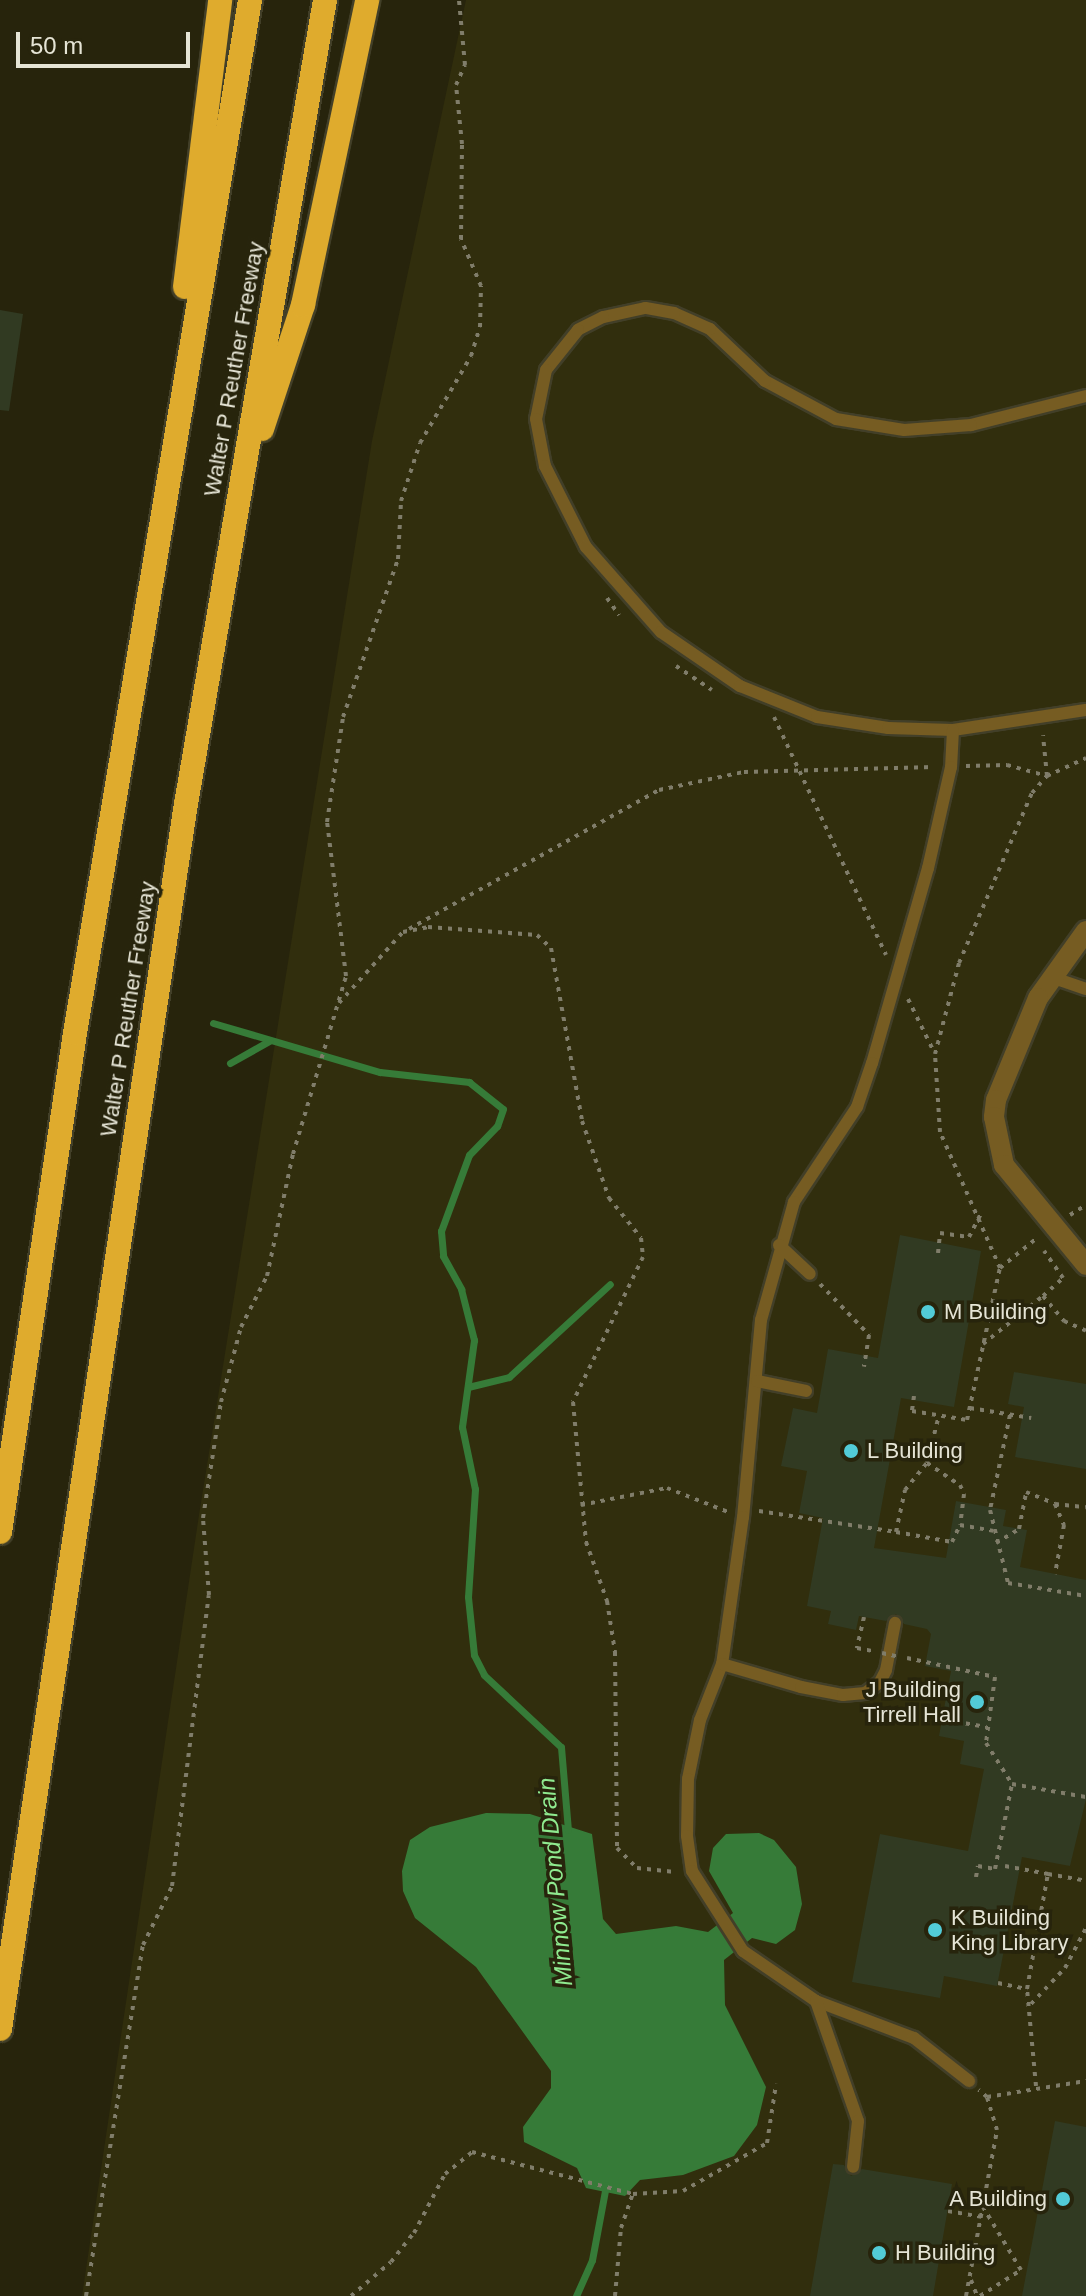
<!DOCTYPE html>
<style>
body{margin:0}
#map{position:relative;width:1086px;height:2296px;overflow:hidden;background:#27240c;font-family:Arial,sans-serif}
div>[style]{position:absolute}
.built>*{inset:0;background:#312e0d}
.water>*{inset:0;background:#367b38}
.stream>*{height:7px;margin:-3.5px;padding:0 3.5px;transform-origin:3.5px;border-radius:3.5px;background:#367b38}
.building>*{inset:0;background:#313a22}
.path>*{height:4px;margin-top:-2px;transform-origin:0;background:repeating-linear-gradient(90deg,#807d6a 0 4px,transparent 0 10px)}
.roads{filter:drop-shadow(2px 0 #423f28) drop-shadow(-2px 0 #423f28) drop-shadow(0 2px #423f28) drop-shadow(0 -2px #423f28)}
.lane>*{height:12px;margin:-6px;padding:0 6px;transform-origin:6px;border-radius:6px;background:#765c22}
.street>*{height:20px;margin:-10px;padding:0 10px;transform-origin:10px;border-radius:10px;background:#765c22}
.highway>*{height:24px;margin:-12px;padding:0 12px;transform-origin:12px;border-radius:12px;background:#dfab2d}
.path-bridge>*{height:4px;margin-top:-2px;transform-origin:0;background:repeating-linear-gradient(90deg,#807d6a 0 4px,transparent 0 10px)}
.dots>*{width:22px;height:22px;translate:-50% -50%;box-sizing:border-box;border:4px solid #27240c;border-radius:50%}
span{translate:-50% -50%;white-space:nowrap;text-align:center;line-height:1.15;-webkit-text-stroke:7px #27240c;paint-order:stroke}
.street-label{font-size:22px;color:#e5e4d5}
.poi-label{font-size:22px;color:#e5e4d5}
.left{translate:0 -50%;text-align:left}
.right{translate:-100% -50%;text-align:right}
.water-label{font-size:24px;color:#8fea8f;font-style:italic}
.scale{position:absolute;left:16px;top:32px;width:174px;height:36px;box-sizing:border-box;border:4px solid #e5e4d5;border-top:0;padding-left:10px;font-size:24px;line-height:28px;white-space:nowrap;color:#e5e4d5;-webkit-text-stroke:6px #27240c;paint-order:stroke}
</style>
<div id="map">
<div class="built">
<i style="clip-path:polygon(466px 0,1086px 0,1086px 2296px,82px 2296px,199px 1515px,372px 441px)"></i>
</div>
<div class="water">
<i style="clip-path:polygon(486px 1813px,530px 1814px,592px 1834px,603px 1919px,616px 1934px,676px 1926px,708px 1932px,733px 1913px,709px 1871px,713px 1848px,726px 1834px,759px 1833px,774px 1840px,796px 1867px,802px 1904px,795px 1930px,776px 1944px,752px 1938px,724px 1960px,725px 2005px,766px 2087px,757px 2125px,734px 2156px,683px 2175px,640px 2180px,625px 2196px,586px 2188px,577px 2168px,524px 2142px,523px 2127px,551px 2088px,551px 2071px,476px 1967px,415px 1918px,403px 1891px,402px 1871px,410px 1840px,430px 1827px)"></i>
</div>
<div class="stream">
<i style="left:213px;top:1023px;width:174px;rotate:16.4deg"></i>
<i style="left:380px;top:1072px;width:90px;rotate:6.4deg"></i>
<i style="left:469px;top:1082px;width:43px;rotate:38.5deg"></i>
<i style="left:503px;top:1109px;width:18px;rotate:109deg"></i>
<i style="left:497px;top:1126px;width:40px;rotate:134deg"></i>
<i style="left:469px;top:1155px;width:81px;rotate:110.2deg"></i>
<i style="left:441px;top:1231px;width:25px;rotate:85deg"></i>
<i style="left:443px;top:1256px;width:38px;rotate:61deg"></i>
<i style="left:461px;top:1289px;width:53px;rotate:75.7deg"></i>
<i style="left:474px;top:1340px;width:88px;rotate:97.9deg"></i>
<i style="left:462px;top:1427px;width:63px;rotate:78.2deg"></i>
<i style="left:475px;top:1489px;width:108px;rotate:93.7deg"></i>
<i style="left:468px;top:1597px;width:58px;rotate:84.1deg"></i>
<i style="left:474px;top:1655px;width:22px;rotate:63deg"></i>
<i style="left:484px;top:1675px;width:105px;rotate:43.1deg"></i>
<i style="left:561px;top:1747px;width:83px;rotate:85.2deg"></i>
<i style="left:230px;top:1063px;width:45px;rotate:-29.4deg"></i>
<i style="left:468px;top:1387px;width:42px;rotate:-13.7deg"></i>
<i style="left:509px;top:1377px;width:137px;rotate:-42.6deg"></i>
<i style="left:576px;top:2296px;width:39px;rotate:-66deg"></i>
<i style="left:592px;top:2260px;width:76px;rotate:-79.4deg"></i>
</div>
<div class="building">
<i style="clip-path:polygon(0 310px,23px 314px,9px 411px,0 410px)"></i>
<i style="clip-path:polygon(900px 1235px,981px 1251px,954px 1407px,901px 1398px,874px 1548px,946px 1558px,956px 1501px,1006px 1510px,1003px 1526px,1027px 1530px,1020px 1567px,1086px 1580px,1086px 1799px,1070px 1866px,1022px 1857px,997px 1986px,944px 1976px,940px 1998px,852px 1982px,880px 1834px,968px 1851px,984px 1769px,960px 1764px,964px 1741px,939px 1736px,951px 1671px,925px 1666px,931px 1634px,927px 1629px,904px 1624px,896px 1614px,886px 1621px,859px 1616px,856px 1630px,828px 1624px,831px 1611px,807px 1606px,823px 1518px,799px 1513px,807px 1471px,781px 1466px,793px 1408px,817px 1413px,828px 1349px,878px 1358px)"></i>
<i style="clip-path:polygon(1014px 1372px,1086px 1384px,1086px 1469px,1015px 1457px,1024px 1407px,1008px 1404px)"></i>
<i style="clip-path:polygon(1055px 2121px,1086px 2127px,1086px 2296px,1022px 2296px)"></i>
<i style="clip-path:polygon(833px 2164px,844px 2165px,851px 2176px,862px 2169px,952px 2184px,933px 2296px,810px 2296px)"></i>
</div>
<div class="path">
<i style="left:607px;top:598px;width:21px;rotate:55deg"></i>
<i style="left:676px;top:666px;width:43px;rotate:33.7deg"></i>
<i style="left:774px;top:717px;width:263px;rotate:64.8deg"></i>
<i style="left:966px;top:766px;width:41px;rotate:-1.4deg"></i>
<i style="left:1007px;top:765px;width:41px;rotate:15.4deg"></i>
<i style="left:1047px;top:776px;width:41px;rotate:-95.6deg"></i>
<i style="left:409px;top:929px;width:286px;rotate:-29.1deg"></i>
<i style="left:659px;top:790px;width:87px;rotate:-12deg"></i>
<i style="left:744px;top:772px;width:190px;rotate:-1.5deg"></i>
<i style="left:908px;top:999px;width:59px;rotate:63.9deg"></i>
<i style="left:339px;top:1003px;width:96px;rotate:-48deg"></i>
<i style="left:403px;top:932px;width:25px;rotate:-11deg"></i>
<i style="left:428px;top:927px;width:109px;rotate:4.2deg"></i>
<i style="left:537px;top:935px;width:19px;rotate:43deg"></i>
<i style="left:551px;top:948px;width:176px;rotate:79.8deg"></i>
<i style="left:582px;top:1121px;width:82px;rotate:70.7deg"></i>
<i style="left:609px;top:1198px;width:51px;rotate:51.3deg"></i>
<i style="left:641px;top:1238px;width:19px;rotate:84deg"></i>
<i style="left:643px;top:1257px;width:161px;rotate:115.8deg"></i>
<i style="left:573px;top:1402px;width:141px;rotate:84.7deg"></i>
<i style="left:586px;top:1542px;width:63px;rotate:70.4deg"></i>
<i style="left:607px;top:1601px;width:52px;rotate:81.1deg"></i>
<i style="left:615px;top:1652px;width:196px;rotate:89.4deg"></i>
<i style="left:617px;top:1848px;width:28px;rotate:45deg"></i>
<i style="left:637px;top:1868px;width:38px;rotate:6deg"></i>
<i style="left:1070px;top:1215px;width:19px;rotate:-32deg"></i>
<i style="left:938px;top:1253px;width:20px;rotate:-84deg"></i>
<i style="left:940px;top:1233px;width:29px;rotate:8deg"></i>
<i style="left:969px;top:1237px;width:25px;rotate:-63deg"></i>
<i style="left:1000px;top:1268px;width:149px;rotate:-113.8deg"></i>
<i style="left:940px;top:1132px;width:78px;rotate:-93.7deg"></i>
<i style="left:935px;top:1054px;width:94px;rotate:-75.2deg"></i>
<i style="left:959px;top:963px;width:185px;rotate:-66.8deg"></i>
<i style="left:1032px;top:793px;width:23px;rotate:-49deg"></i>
<i style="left:1047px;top:776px;width:43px;rotate:-24.8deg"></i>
<i style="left:820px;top:1284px;width:71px;rotate:46.1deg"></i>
<i style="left:869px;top:1335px;width:32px;rotate:99deg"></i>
<i style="left:1043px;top:1296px;width:27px;rotate:-42deg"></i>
<i style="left:1063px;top:1278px;width:33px;rotate:-125deg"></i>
<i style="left:983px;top:1344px;width:77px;rotate:-38.7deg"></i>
<i style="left:1043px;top:1296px;width:33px;rotate:50deg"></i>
<i style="left:1064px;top:1321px;width:24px;rotate:24deg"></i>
<i style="left:914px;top:1396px;width:15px;rotate:98deg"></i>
<i style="left:912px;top:1411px;width:56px;rotate:9.3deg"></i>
<i style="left:967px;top:1420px;width:156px;rotate:-77.8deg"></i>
<i style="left:1000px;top:1268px;width:48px;rotate:-39deg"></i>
<i style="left:970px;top:1408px;width:62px;rotate:9.3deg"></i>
<i style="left:1010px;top:1415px;width:97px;rotate:101.9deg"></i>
<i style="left:990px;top:1510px;width:75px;rotate:76.1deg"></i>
<i style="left:1008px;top:1583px;width:79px;rotate:9.5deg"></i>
<i style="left:927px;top:1463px;width:40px;rotate:34deg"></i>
<i style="left:960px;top:1485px;width:10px;rotate:66deg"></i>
<i style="left:964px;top:1494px;width:31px;rotate:97deg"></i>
<i style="left:1055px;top:1504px;width:31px;rotate:6deg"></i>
<i style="left:581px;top:1505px;width:88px;rotate:-11.2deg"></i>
<i style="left:667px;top:1488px;width:66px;rotate:21.5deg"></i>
<i style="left:759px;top:1511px;width:139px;rotate:8.7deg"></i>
<i style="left:896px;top:1532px;width:43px;rotate:-77.9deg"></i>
<i style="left:905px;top:1490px;width:35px;rotate:-51deg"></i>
<i style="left:927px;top:1463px;width:49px;rotate:-76deg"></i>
<i style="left:896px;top:1532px;width:57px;rotate:10.1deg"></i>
<i style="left:952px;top:1542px;width:19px;rotate:-65deg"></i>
<i style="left:960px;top:1525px;width:34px;rotate:10deg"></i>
<i style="left:996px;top:1543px;width:27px;rotate:-31deg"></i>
<i style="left:1019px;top:1529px;width:38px;rotate:-79deg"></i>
<i style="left:1026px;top:1492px;width:31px;rotate:22deg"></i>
<i style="left:1055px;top:1504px;width:23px;rotate:67deg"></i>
<i style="left:1064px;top:1525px;width:50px;rotate:100.4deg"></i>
<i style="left:864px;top:1617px;width:32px;rotate:103deg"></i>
<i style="left:857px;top:1648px;width:15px;rotate:11deg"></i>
<i style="left:907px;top:1658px;width:90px;rotate:12.2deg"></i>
<i style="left:995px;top:1677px;width:67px;rotate:97.8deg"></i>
<i style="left:986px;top:1743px;width:49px;rotate:57.6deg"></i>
<i style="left:946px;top:1720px;width:41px;rotate:9.9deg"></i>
<i style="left:1005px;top:1866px;width:44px;rotate:10.5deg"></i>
<i style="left:976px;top:1877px;width:11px;rotate:-80deg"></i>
<i style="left:978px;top:1866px;width:17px;rotate:10deg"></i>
<i style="left:995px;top:1869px;width:87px;rotate:-78.7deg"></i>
<i style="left:1012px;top:1784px;width:75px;rotate:10deg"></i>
<i style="left:998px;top:1983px;width:30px;rotate:12deg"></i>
<i style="left:1031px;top:2004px;width:50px;rotate:-46.6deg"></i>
<i style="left:1065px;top:1968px;width:45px;rotate:-62.3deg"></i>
<i style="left:1036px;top:2086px;width:97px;rotate:-95.3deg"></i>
<i style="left:1027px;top:1989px;width:117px;rotate:-79.7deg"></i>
<i style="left:1048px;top:1874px;width:39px;rotate:10deg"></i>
<i style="left:987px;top:2097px;width:100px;rotate:-9.2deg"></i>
<i style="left:948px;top:2211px;width:34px;rotate:10deg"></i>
<i style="left:971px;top:2280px;width:17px;rotate:69deg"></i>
<i style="left:86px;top:2296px;width:356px;rotate:-80.8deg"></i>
<i style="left:143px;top:1945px;width:66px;rotate:-63.8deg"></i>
<i style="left:172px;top:1886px;width:293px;rotate:-82.8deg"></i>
<i style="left:209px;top:1595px;width:77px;rotate:-94.5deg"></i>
<i style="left:203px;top:1518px;width:117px;rotate:-81.2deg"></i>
<i style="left:221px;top:1402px;width:78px;rotate:-75.1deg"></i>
<i style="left:241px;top:1327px;width:57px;rotate:-63deg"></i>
<i style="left:267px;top:1276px;width:125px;rotate:-78deg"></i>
<i style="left:293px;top:1154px;width:186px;rotate:-73.4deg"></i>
<i style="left:346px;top:976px;width:155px;rotate:-97deg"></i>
<i style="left:327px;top:822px;width:106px;rotate:-81.3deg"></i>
<i style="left:343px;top:717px;width:167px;rotate:-70.8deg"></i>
<i style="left:398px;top:559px;width:58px;rotate:-87deg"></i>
<i style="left:401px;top:501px;width:61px;rotate:-71.9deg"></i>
<i style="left:420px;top:443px;width:101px;rotate:-59.6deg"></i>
<i style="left:471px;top:356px;width:30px;rotate:-73deg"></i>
<i style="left:480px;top:327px;width:41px;rotate:-88.6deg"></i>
<i style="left:481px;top:286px;width:51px;rotate:-113.1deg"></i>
<i style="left:461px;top:239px;width:95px;rotate:-89.4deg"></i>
<i style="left:462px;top:144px;width:59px;rotate:-95.8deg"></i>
<i style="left:456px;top:85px;width:22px;rotate:-66deg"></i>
<i style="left:465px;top:65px;width:65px;rotate:-95.3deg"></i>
<i style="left:351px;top:2296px;width:52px;rotate:-40.4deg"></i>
<i style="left:391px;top:2262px;width:37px;rotate:-52deg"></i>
<i style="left:414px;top:2233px;width:67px;rotate:-62.3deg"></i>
<i style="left:445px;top:2174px;width:35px;rotate:-39deg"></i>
<i style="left:472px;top:2152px;width:166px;rotate:14.6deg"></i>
<i style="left:633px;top:2194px;width:50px;rotate:-3.4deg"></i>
<i style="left:683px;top:2191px;width:97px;rotate:-29.7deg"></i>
<i style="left:767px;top:2143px;width:60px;rotate:-81.3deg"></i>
<i style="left:615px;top:2296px;width:68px;rotate:-85deg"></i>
<i style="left:621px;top:2228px;width:36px;rotate:-71deg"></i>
<i style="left:966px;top:2296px;width:169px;rotate:-79.4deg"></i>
<i style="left:997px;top:2130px;width:34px;rotate:-107deg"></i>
<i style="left:987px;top:2097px;width:11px;rotate:-139deg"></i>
<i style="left:980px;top:2296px;width:49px;rotate:-32.4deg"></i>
<i style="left:1021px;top:2270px;width:74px;rotate:-121.1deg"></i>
</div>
<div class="roads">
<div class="lane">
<i style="left:1086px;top:396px;width:119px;rotate:165.8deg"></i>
<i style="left:971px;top:425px;width:67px;rotate:175.7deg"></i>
<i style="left:904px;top:430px;width:69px;rotate:-170.8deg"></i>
<i style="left:836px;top:419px;width:81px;rotate:-151.8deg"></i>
<i style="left:765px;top:381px;width:76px;rotate:-136.6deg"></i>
<i style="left:710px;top:329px;width:39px;rotate:-156deg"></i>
<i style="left:674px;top:313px;width:29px;rotate:-170deg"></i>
<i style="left:645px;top:308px;width:43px;rotate:167.9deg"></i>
<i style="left:603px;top:317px;width:28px;rotate:153deg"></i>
<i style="left:578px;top:330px;width:51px;rotate:128.7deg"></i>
<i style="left:546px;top:370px;width:50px;rotate:101.5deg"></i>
<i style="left:536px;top:419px;width:48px;rotate:79.2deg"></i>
<i style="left:545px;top:466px;width:91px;rotate:63.2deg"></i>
<i style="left:586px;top:547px;width:113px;rotate:48.6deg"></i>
<i style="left:661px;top:632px;width:96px;rotate:34.4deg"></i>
<i style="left:740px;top:686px;width:83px;rotate:21.9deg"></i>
<i style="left:817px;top:717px;width:72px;rotate:8.8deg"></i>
<i style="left:888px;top:728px;width:65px;rotate:1.8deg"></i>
<i style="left:953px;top:730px;width:134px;rotate:-8.6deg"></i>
<i style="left:953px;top:730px;width:37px;rotate:93deg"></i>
<i style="left:951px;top:767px;width:104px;rotate:102.8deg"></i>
<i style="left:928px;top:868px;width:203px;rotate:106deg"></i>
<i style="left:872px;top:1063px;width:46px;rotate:108.8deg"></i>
<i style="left:857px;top:1107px;width:114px;rotate:123.6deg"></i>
<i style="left:794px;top:1202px;width:123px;rotate:105.6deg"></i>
<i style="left:761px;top:1320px;width:198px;rotate:95.2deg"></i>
<i style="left:743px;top:1517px;width:148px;rotate:98.1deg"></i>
<i style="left:722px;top:1664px;width:60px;rotate:111.4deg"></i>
<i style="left:700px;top:1720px;width:60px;rotate:101.5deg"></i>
<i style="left:688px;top:1779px;width:57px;rotate:91deg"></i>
<i style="left:687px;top:1836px;width:35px;rotate:82deg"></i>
<i style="left:692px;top:1871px;width:95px;rotate:57.5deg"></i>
<i style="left:743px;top:1951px;width:88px;rotate:34.4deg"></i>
<i style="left:816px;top:2001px;width:105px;rotate:20.7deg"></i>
<i style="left:914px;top:2038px;width:70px;rotate:38deg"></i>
<i style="left:1051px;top:977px;width:37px;rotate:19deg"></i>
<i style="left:779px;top:1245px;width:42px;rotate:43.1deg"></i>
<i style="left:757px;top:1381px;width:50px;rotate:11.5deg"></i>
<i style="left:722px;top:1664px;width:82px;rotate:16.2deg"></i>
<i style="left:801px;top:1687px;width:43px;rotate:10.8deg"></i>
<i style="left:843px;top:1695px;width:22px;rotate:-5deg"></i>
<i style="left:865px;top:1693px;width:19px;rotate:-36deg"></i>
<i style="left:880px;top:1682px;width:13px;rotate:-63deg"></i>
<i style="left:886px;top:1670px;width:48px;rotate:-79.2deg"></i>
<i style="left:816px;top:2001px;width:127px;rotate:70.7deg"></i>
<i style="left:858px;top:2121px;width:46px;rotate:96.2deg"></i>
</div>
<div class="street">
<i style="left:1086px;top:931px;width:82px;rotate:125.6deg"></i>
<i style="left:1038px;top:998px;width:110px;rotate:112.4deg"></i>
<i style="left:996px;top:1100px;width:17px;rotate:97deg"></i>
<i style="left:994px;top:1117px;width:49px;rotate:78.2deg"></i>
<i style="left:1004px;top:1165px;width:129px;rotate:50.6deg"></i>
</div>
<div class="highway">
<i style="left:185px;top:287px;width:289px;rotate:-83deg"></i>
<i style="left:262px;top:429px;width:131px;rotate:-71.7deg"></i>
<i style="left:303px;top:305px;width:312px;rotate:-78.1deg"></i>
<i style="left:0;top:1532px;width:505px;rotate:-81.45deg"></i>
<i style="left:75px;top:1033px;width:1048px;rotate:-80.38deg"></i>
<i style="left:0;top:2029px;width:1239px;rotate:-81.37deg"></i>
<i style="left:186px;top:804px;width:816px;rotate:-80.19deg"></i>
</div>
</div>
<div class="path-bridge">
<i style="left:882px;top:1653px;width:18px;rotate:13deg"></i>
</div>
<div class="dots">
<i style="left:928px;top:1312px;background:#52cbd7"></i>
<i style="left:851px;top:1451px;background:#52cbd7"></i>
<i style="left:977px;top:1702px;background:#52cbd7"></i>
<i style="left:935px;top:1930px;background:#52cbd7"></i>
<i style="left:1063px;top:2199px;background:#52cbd7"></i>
<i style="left:879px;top:2253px;background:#52cbd7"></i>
</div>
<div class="street-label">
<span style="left:234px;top:369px;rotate:-80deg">Walter P Reuther Freeway</span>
<span style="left:128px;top:1009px;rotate:-81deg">Walter P Reuther Freeway</span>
</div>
<div class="poi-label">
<span class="left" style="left:944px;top:1312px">M Building</span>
<span class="left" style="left:867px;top:1451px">L Building</span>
<span class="right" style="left:961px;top:1702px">J Building<br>Tirrell Hall</span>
<span class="left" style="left:951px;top:1930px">K Building<br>King Library</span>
<span class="right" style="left:1047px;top:2199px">A Building</span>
<span class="left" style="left:895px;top:2253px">H Building</span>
</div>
<div class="water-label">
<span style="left:555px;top:1882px;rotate:-95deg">Minnow Pond Drain</span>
</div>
<div class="scale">50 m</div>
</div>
